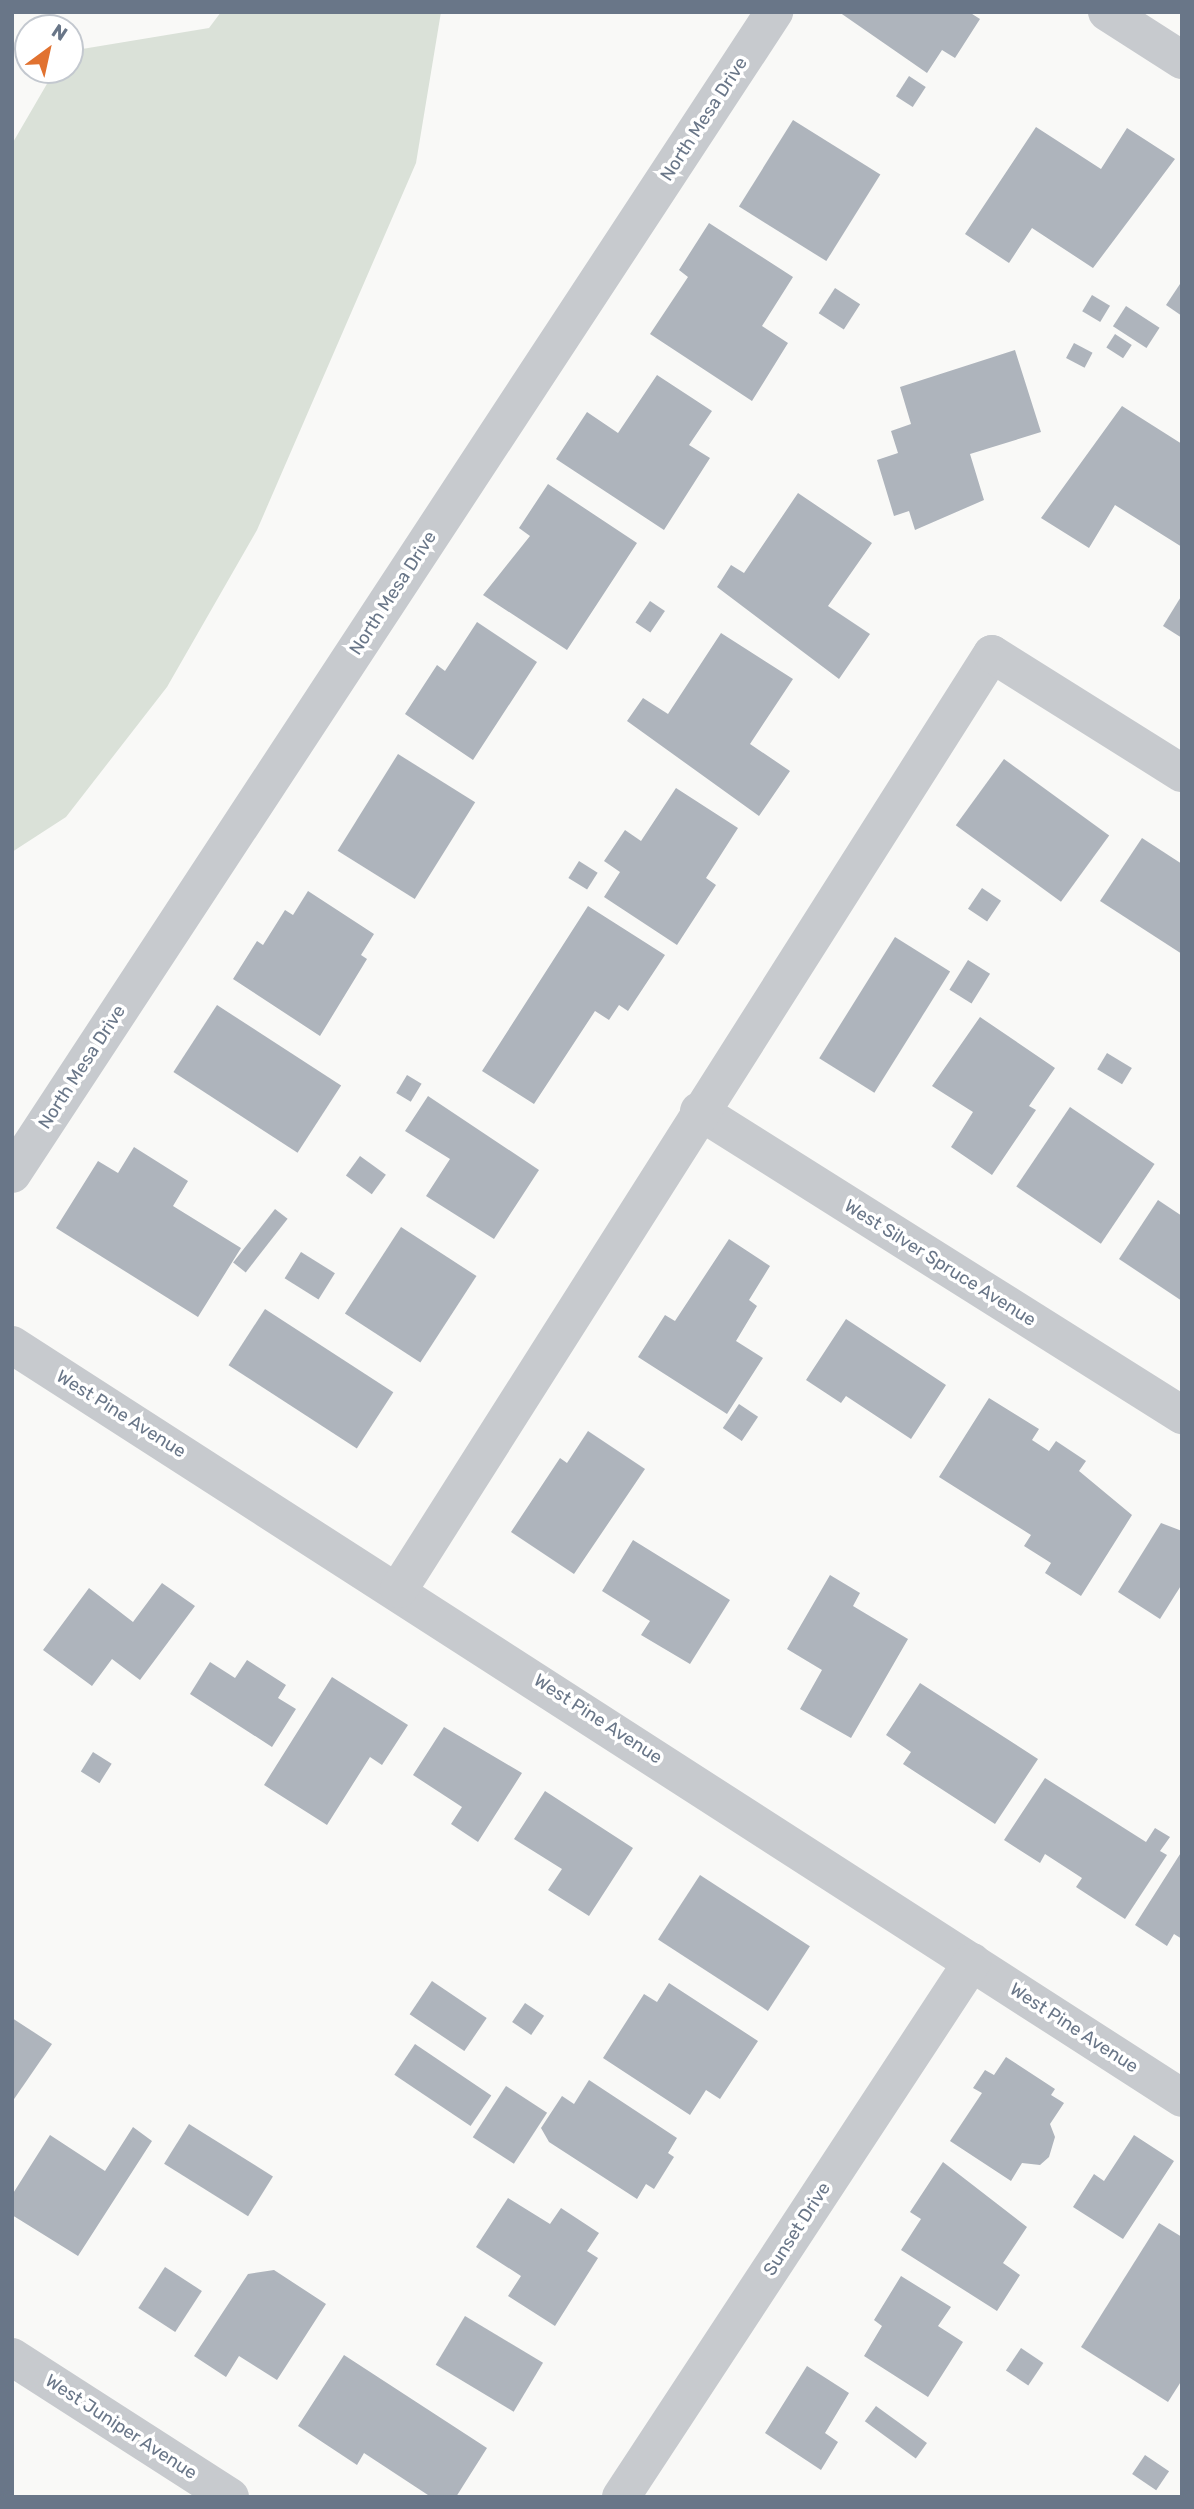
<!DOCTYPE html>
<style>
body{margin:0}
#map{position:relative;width:1194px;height:2509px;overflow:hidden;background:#f9f9f7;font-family:Rubik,sans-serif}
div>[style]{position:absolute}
.green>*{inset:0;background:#dae1d8}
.building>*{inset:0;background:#aeb4bc;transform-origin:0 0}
.street>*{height:38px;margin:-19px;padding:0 19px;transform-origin:19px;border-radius:19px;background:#c7cace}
span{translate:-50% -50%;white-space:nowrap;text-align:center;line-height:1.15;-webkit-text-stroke:7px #fff;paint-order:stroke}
.street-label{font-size:18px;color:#697688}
.frame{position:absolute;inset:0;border:14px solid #697688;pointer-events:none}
.north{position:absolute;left:14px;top:14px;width:70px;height:70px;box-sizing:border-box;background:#fff;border:2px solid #c3c8cf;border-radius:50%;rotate:33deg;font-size:19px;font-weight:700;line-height:28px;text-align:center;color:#697688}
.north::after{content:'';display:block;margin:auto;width:24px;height:32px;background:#e17230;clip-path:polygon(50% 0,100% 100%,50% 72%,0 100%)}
</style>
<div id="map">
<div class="green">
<i style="clip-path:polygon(221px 12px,441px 12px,416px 163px,257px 530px,167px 687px,66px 817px,12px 852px,12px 144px,55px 70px,70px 70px,70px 51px,209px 28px)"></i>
</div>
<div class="building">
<i style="clip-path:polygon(839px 12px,969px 12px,980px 19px,955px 58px,942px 50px,927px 73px)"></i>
<i style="left:909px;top:76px;width:20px;height:24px;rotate:33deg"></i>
<i style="left:793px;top:120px;width:103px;height:102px;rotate:32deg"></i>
<i style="clip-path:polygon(1036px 127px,1101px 169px,1127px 128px,1175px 159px,1093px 268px,1032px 228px,1009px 263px,965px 234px)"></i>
<i style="clip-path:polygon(709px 223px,793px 277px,762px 326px,788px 343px,752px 401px,650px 334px,688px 277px,679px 270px)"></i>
<i style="clip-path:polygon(1182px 281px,1182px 316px,1166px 305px)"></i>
<i style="left:835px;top:288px;width:30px;height:30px;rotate:33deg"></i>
<i style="left:1092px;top:295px;width:21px;height:19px;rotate:31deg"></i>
<i style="left:1126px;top:306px;width:40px;height:24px;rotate:33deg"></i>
<i style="left:1115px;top:334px;width:20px;height:16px;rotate:33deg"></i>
<i style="left:1074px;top:343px;width:21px;height:17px;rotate:28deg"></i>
<i style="clip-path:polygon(1015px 350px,1041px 432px,970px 454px,984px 500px,915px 530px,909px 511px,894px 516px,877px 460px,898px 453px,891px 431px,911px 424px,900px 387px)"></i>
<i style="clip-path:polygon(657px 375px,712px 411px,689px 445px,710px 458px,664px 530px,556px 459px,587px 412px,618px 433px)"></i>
<i style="clip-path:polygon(1122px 406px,1182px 444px,1182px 547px,1115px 505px,1089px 548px,1041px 518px)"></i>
<i style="clip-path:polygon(548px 484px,637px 543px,567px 650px,483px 595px,530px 536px,519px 528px)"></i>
<i style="clip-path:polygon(798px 493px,872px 543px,828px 606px,870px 634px,839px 679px,717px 587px,731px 565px,744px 573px)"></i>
<i style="clip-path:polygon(1182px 595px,1182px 638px,1163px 626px)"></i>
<i style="left:650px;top:601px;width:18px;height:26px;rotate:34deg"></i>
<i style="clip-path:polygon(477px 622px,537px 662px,473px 760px,405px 714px,437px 665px,445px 671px)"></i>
<i style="clip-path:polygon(721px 633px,793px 679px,750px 744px,790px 771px,759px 816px,627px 721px,643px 698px,668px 714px)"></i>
<i style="left:398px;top:754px;width:91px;height:114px;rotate:32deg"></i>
<i style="left:1004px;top:759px;width:130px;height:82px;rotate:36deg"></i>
<i style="clip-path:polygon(676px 788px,738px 828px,706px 878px,716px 885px,677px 945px,604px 897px,620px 872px,604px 861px,625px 830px,641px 841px)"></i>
<i style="clip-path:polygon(1142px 838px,1182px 864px,1182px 954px,1100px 901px)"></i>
<i style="left:579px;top:861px;width:22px;height:20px;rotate:32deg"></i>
<i style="left:982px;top:888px;width:23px;height:25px;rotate:34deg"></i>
<i style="clip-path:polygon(308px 891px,374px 934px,361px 955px,367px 959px,320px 1036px,233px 979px,257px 941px,263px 945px,285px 910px,293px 915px)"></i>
<i style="clip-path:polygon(588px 906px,665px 955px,628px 1011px,619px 1005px,609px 1020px,595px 1011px,534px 1104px,482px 1071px)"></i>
<i style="left:895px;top:937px;width:65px;height:143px;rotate:32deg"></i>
<i style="left:968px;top:960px;width:26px;height:35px;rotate:32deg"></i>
<i style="left:217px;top:1005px;width:148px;height:80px;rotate:33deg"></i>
<i style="clip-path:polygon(980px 1017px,1055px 1068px,1029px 1106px,1036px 1110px,992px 1175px,951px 1147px,973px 1112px,932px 1086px)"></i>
<i style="left:1107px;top:1053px;width:29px;height:19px;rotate:31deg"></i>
<i style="left:407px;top:1075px;width:17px;height:21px;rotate:31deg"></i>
<i style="clip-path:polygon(428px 1096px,539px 1170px,494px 1239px,426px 1196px,450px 1159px,405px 1131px)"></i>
<i style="left:1070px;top:1107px;width:102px;height:96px;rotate:34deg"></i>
<i style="clip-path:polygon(134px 1147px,188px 1181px,173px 1206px,241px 1248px,198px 1317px,56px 1228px,98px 1161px,118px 1173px)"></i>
<i style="left:360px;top:1156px;width:32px;height:24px;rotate:36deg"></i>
<i style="clip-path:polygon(1158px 1200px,1182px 1216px,1182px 1301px,1119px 1259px)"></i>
<i style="left:275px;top:1209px;width:16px;height:68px;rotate:38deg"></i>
<i style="left:401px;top:1227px;width:90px;height:103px;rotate:33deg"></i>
<i style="clip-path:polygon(729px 1239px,770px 1266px,749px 1300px,757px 1306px,736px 1341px,763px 1358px,727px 1414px,638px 1357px,665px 1315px,675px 1321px)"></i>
<i style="left:301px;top:1252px;width:40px;height:31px;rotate:32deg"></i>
<i style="left:265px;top:1309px;width:153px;height:67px;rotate:33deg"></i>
<i style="clip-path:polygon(846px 1319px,946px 1385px,911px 1439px,846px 1396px,841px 1403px,806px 1380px)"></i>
<i style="clip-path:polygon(989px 1398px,1039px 1429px,1032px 1440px,1049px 1451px,1056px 1441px,1086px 1461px,1079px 1471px,1132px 1515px,1081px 1596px,1045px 1573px,1051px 1563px,1024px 1546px,1031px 1535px,939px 1477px)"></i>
<i style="left:739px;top:1404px;width:23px;height:29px;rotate:34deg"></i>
<i style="clip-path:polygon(588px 1431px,645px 1469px,574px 1574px,511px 1532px,560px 1458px,567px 1463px)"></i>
<i style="clip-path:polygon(1161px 1523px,1182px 1531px,1182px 1584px,1160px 1619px,1118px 1592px)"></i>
<i style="clip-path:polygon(633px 1540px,730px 1600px,690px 1664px,641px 1635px,650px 1621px,602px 1591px)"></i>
<i style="clip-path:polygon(830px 1575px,860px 1593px,853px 1606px,908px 1639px,851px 1738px,800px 1709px,822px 1670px,787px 1649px)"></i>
<i style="clip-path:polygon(162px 1583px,195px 1606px,140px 1680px,112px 1659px,92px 1686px,43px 1650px,89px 1588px,133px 1622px)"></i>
<i style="clip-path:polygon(247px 1660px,286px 1685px,278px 1698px,296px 1709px,272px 1747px,190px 1694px,210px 1662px,235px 1678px)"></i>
<i style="clip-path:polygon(332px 1677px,408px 1725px,382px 1765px,370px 1757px,327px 1825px,264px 1785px)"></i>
<i style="clip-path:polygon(920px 1683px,1038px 1759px,995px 1824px,903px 1764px,911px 1752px,886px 1735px)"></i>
<i style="clip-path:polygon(444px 1727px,522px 1773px,478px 1842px,451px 1824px,462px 1807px,413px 1775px)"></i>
<i style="left:93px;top:1752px;width:22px;height:23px;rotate:32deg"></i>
<i style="clip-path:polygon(1045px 1778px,1146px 1842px,1155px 1828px,1170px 1837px,1160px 1851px,1167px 1855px,1125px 1919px,1076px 1887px,1082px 1878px,1045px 1854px,1040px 1863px,1004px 1840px)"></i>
<i style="clip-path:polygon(545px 1791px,633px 1848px,589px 1916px,548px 1890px,562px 1869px,514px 1839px)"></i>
<i style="clip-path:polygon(1182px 1851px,1182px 1939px,1174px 1934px,1167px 1946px,1135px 1925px)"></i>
<i style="left:700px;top:1875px;width:131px;height:77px;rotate:33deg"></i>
<i style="left:432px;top:1981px;width:66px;height:40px;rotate:34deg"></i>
<i style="clip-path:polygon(669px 1983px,758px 2041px,720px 2099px,706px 2090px,690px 2115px,603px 2058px,644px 1994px,657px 2002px)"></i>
<i style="left:525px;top:2003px;width:23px;height:23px;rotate:34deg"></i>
<i style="clip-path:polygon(12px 2018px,52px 2044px,12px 2102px)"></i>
<i style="left:415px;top:2044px;width:92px;height:37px;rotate:34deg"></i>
<i style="clip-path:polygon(1006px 2057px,1055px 2089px,1051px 2095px,1064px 2103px,1050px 2124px,1055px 2137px,1049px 2157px,1040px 2165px,1022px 2163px,1011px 2181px,950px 2141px,982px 2093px,973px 2088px,985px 2070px,994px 2075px)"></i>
<i style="clip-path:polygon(589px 2080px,677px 2138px,668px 2153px,674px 2157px,654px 2189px,646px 2184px,637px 2199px,549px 2142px,541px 2128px,562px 2096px,574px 2104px)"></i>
<i style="left:506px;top:2086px;width:49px;height:61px;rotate:33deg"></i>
<i style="left:189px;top:2124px;width:99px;height:47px;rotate:32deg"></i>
<i style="clip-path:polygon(133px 2127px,152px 2141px,78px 2256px,12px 2215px,12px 2195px,50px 2135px,105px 2171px)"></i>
<i style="clip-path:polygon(1134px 2135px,1174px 2161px,1123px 2239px,1073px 2207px,1094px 2174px,1104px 2181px)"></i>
<i style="clip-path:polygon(943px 2162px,1027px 2227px,1003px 2263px,1020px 2275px,997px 2311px,901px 2250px,921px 2219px,910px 2212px)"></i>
<i style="clip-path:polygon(508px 2198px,550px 2224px,561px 2208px,599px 2233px,587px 2251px,598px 2258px,555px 2326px,508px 2296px,521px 2276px,476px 2247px)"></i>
<i style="clip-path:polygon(1159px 2223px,1182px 2237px,1182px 2380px,1168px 2402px,1081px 2347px)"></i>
<i style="left:165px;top:2267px;width:44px;height:49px;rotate:33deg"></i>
<i style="clip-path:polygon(274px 2270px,326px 2304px,277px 2380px,239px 2356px,226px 2377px,194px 2356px,248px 2274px)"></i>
<i style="clip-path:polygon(901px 2276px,951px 2307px,938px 2326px,963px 2342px,928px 2397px,864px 2356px,882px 2326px,874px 2320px)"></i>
<i style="left:465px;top:2316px;width:91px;height:57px;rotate:31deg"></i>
<i style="left:1021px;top:2348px;width:27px;height:27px;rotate:34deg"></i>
<i style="clip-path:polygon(344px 2355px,487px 2448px,456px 2497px,431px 2497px,364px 2453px,357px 2465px,298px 2426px)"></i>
<i style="clip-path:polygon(807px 2366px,849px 2393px,825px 2433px,838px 2442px,821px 2470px,765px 2433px)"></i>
<i style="left:876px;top:2406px;width:63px;height:19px;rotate:36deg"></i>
<i style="left:1145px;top:2455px;width:29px;height:23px;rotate:34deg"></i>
</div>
<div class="street">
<i style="left:1107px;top:12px;width:89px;rotate:32.6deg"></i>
<i style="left:699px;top:1111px;width:571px;rotate:32.19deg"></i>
<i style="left:12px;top:1174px;width:1390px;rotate:-56.74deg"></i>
<i style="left:12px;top:1345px;width:1391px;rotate:32.76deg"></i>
<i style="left:399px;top:1589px;width:1107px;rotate:-57.62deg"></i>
<i style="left:992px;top:654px;width:224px;rotate:32.1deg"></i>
<i style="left:12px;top:2357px;width:259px;rotate:32.7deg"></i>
<i style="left:621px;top:2497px;width:640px;rotate:-56.73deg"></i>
</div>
<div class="street-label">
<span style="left:704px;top:119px;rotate:-57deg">North Mesa Drive</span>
<span style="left:393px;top:593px;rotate:-57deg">North Mesa Drive</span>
<span style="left:82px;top:1067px;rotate:-57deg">North Mesa Drive</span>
<span style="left:940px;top:1263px;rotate:32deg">West Silver Spruce Avenue</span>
<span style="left:121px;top:1414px;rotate:32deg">West Pine Avenue</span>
<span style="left:598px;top:1719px;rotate:33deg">West Pine Avenue</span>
<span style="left:1074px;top:2028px;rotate:33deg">West Pine Avenue</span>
<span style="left:797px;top:2229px;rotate:-57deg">Sunset Drive</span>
<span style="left:121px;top:2427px;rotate:33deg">West Juniper Avenue</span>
</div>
<div class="frame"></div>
<div class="north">N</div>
</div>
